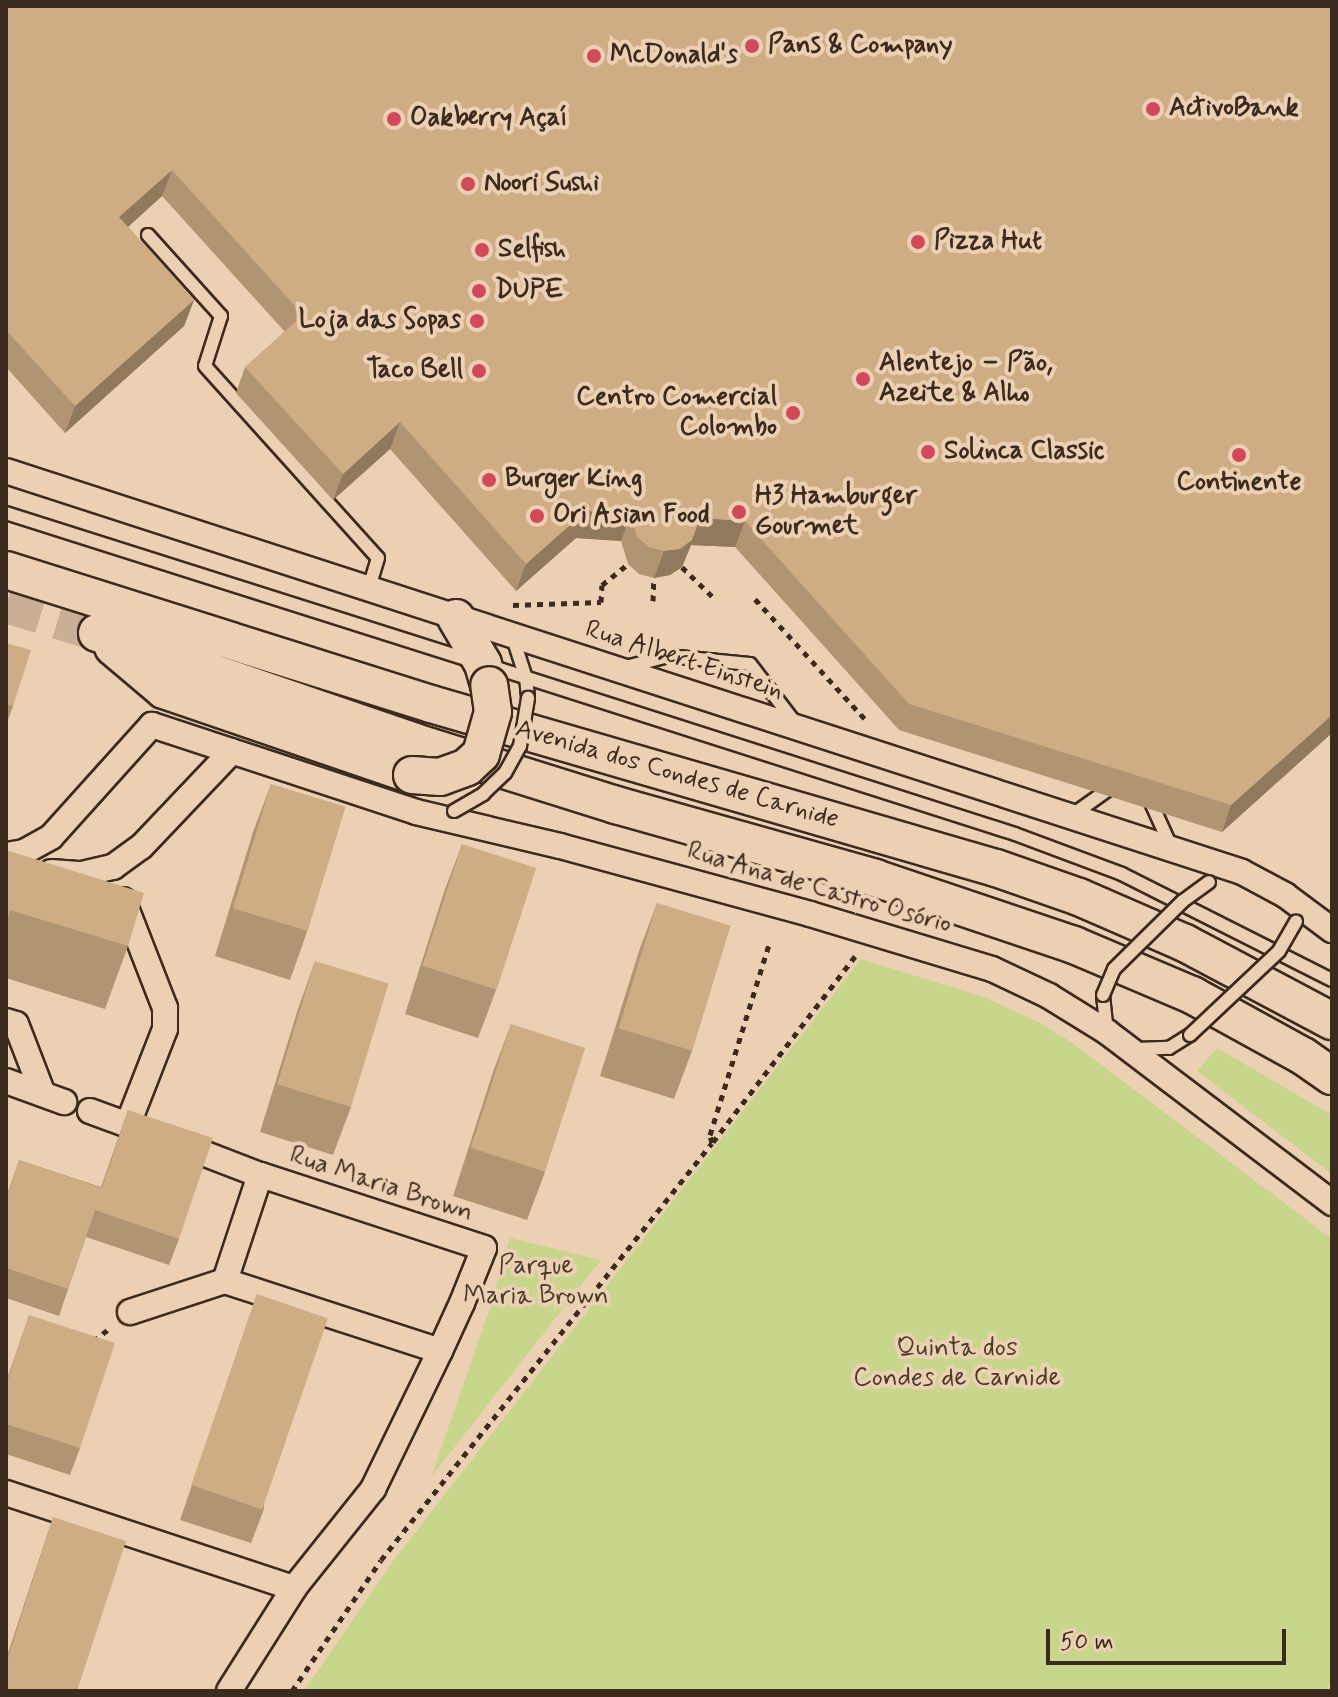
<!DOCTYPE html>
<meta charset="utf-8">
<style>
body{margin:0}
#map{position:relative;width:1338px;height:1697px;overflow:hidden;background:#ecd0b3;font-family:Mynerve,sans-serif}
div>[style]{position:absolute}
.green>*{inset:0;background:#c7d68a}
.secondary-tunnel>*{height:36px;margin-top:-18px;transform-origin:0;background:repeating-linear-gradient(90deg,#c9af95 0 36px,transparent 0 54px)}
.path>*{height:5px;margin-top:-2.5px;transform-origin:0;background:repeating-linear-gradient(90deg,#3b2a1e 0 6px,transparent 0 12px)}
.roads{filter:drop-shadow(2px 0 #3b2a1e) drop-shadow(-2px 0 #3b2a1e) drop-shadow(0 2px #3b2a1e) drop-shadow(0 -2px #3b2a1e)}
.lane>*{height:12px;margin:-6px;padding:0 6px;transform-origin:6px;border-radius:6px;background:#ecd0b3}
.street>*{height:24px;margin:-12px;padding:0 12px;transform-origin:12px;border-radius:12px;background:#ecd0b3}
.secondary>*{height:36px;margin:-18px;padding:0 18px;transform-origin:18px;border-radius:18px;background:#ecd0b3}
.bridges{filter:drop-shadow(2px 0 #3b2a1e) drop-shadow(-2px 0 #3b2a1e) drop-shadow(0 2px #3b2a1e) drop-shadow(0 -2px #3b2a1e)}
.lane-bridge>*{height:12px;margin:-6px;padding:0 6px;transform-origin:6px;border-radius:6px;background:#ecd0b3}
.secondary-bridge>*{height:36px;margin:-18px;padding:0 18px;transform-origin:18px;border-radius:18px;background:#ecd0b3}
.wall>*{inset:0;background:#b19572}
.shaded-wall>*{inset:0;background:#90795d}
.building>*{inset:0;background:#cead85;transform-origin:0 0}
.dots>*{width:22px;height:22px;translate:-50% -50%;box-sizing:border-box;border:4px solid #ecd0b3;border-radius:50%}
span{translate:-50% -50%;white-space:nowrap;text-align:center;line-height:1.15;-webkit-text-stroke:8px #ecd0b3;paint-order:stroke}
.poi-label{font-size:26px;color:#3b2a1e;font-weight:700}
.left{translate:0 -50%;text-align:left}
.right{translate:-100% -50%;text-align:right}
.street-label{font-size:26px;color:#3b2a1e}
.park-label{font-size:26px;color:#493b29}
.frame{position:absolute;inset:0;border:8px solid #3b2a1e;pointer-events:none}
.scale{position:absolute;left:1046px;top:1629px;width:240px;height:36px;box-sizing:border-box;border:4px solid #3b2a1e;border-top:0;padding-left:10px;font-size:24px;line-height:28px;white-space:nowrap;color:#3b2a1e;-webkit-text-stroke:6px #ecd0b3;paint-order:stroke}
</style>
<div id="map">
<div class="green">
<i style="clip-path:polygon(861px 959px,984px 997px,1040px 1023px,1071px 1042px,1332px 1239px,1332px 1682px,1325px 1691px,304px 1691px,393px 1561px)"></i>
<i style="clip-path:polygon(1217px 1048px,1332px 1115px,1332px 1174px,1197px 1071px)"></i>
<i style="clip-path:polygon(510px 1238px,601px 1260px,431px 1477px,489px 1311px)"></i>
</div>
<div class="secondary-tunnel">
<i style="left:6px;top:605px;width:95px;rotate:17.1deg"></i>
</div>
<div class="path">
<i style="left:682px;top:567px;width:47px;rotate:44.1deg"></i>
<i style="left:755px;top:599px;width:163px;rotate:47.5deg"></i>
<i style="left:653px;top:601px;width:23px;rotate:-88deg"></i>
<i style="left:513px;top:605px;width:88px;rotate:-2deg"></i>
<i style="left:601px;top:602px;width:17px;rotate:-87deg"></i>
<i style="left:602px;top:585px;width:33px;rotate:-39deg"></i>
<i style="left:713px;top:1142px;width:234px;rotate:-52.6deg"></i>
<i style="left:93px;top:1341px;width:21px;rotate:-37deg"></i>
<i style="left:292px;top:1691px;width:158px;rotate:-55.8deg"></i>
<i style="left:381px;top:1560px;width:532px;rotate:-51.56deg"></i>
<i style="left:712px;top:1143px;width:8px;rotate:-104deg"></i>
<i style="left:710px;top:1135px;width:200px;rotate:-72.8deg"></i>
</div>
<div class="roads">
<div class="lane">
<i style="left:148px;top:235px;width:109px;rotate:48deg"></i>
<i style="left:221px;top:316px;width:52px;rotate:107.7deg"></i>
<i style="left:205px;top:366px;width:258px;rotate:48deg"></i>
<i style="left:378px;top:558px;width:34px;rotate:107deg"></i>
<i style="left:6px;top:513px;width:489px;rotate:17.6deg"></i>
<i style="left:512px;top:635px;width:45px;rotate:72deg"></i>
<i style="left:526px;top:678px;width:20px;rotate:84deg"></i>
<i style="left:490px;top:666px;width:551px;rotate:17.74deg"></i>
<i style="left:1015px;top:834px;width:114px;rotate:20.5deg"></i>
<i style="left:1122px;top:874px;width:235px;rotate:26.8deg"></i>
<i style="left:622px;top:668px;width:48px;rotate:-14.6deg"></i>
<i style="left:668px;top:656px;width:82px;rotate:5.6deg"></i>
<i style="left:750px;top:664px;width:76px;rotate:52.5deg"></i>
<i style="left:1149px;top:798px;width:56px;rotate:65.7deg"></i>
<i style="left:1071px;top:816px;width:52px;rotate:-35.5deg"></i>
<i style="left:1103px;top:995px;width:36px;rotate:84deg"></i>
<i style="left:1136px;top:1049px;width:33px;rotate:-2deg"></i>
<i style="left:1169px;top:1048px;width:25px;rotate:-32deg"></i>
</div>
<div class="street">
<i style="left:6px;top:471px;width:1299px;rotate:17.97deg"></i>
<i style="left:1242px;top:872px;width:49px;rotate:28.1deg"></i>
<i style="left:1285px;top:895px;width:59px;rotate:36.7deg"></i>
<i style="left:6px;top:855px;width:18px;rotate:-9deg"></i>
<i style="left:24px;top:852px;width:31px;rotate:-29deg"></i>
<i style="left:51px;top:837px;width:151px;rotate:-48deg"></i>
<i style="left:152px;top:725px;width:278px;rotate:18.2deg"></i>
<i style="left:416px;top:812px;width:148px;rotate:13.3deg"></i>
<i style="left:560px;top:846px;width:259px;rotate:15.2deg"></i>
<i style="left:810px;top:914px;width:190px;rotate:16.8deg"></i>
<i style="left:992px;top:969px;width:63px;rotate:25.3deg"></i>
<i style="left:1049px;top:996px;width:68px;rotate:31.8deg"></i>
<i style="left:1107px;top:1032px;width:283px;rotate:37.2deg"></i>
<i style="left:51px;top:872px;width:31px;rotate:4deg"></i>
<i style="left:82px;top:874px;width:32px;rotate:-13deg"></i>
<i style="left:113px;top:867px;width:34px;rotate:-36deg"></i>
<i style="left:141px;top:847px;width:132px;rotate:-46.5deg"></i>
<i style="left:123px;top:900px;width:116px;rotate:68.7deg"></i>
<i style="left:165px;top:1008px;width:21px;rotate:90deg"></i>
<i style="left:165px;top:1029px;width:102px;rotate:111.3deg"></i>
<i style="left:6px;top:1021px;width:10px;rotate:17deg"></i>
<i style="left:16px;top:1024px;width:75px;rotate:68.9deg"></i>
<i style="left:6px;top:1081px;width:62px;rotate:19.9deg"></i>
<i style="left:90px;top:1111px;width:55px;rotate:20.1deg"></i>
<i style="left:177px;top:1143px;width:89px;rotate:21.1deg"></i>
<i style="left:130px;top:1312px;width:100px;rotate:-18.1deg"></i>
<i style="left:6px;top:1493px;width:303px;rotate:18.3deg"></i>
<i style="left:229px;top:1691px;width:122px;rotate:-57.7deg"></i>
<i style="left:294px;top:1588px;width:127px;rotate:-51.4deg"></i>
<i style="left:373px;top:1489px;width:153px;rotate:-64.1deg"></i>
<i style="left:440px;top:1351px;width:53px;rotate:-65.4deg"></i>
<i style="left:462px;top:1303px;width:59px;rotate:-68.2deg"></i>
<i style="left:484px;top:1248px;width:236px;rotate:-161.9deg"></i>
<i style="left:260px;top:1175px;width:112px;rotate:108.3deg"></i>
<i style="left:225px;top:1281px;width:226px;rotate:18deg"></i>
</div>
<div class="secondary">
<i style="left:6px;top:570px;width:446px;rotate:17.5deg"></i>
<i style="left:431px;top:704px;width:588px;rotate:16.19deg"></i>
<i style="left:996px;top:868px;width:88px;rotate:19.3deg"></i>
<i style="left:1079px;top:897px;width:116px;rotate:23.5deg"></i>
<i style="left:1185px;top:943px;width:166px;rotate:28deg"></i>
<i style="left:456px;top:618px;width:53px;rotate:59.6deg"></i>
<i style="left:483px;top:664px;width:22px;rotate:74deg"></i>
<i style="left:97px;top:633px;width:336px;rotate:18.9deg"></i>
<i style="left:415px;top:742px;width:211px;rotate:17.4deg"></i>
<i style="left:616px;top:805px;width:269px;rotate:15.7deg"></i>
<i style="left:875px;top:878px;width:210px;rotate:18.6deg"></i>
<i style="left:1074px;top:945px;width:128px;rotate:23deg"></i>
<i style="left:1192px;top:995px;width:127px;rotate:28.8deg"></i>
<i style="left:1303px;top:1056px;width:35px;rotate:35deg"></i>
<i style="left:113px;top:647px;width:67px;rotate:40.1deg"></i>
<i style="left:164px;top:690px;width:262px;rotate:18.9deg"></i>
</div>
</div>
<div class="bridges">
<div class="lane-bridge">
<i style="left:454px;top:811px;width:34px;rotate:-30deg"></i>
<i style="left:483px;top:794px;width:30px;rotate:-44deg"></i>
<i style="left:505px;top:773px;width:31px;rotate:-61deg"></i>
<i style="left:520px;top:746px;width:49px;rotate:-80.5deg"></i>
<i style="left:1103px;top:995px;width:28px;rotate:-67deg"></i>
<i style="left:1114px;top:969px;width:97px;rotate:-44.6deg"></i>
<i style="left:1183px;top:901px;width:32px;rotate:-36deg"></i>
<i style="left:1190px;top:1035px;width:122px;rotate:-43.3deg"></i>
<i style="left:1279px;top:951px;width:34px;rotate:-60deg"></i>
</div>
<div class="secondary-bridge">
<i style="left:412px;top:775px;width:28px;rotate:4deg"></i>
<i style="left:440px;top:777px;width:29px;rotate:-20deg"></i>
<i style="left:467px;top:767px;width:19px;rotate:-43deg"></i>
<i style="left:481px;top:754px;width:44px;rotate:-74.1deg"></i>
<i style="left:493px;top:712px;width:27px;rotate:-98deg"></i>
</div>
</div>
<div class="wall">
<i style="clip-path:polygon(6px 6px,1332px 6px,1332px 733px,1222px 832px,899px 730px,735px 547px,691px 545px,682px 567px,670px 575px,654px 578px,639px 574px,628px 564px,621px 541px,576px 538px,516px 591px,390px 449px,333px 500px,236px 393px,245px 367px,285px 332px,162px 196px,128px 227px,194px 300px,184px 326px,65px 433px,6px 367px)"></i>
<i style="clip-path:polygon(6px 643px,13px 706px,6px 726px)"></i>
<i style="clip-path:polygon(271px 784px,307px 932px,290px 980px,215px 956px,253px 832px)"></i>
<i style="clip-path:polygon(462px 844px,496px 990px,478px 1038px,405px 1014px,444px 892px)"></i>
<i style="clip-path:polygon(6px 850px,128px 946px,105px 1009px,6px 978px)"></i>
<i style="clip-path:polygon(657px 903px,692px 1051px,674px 1099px,600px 1076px,639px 951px)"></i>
<i style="clip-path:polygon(315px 961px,351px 1107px,333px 1155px,260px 1132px,298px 1009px)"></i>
<i style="clip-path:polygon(511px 1024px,545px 1172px,527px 1220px,453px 1196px,493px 1072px)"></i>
<i style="clip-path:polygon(128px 1110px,179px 1239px,169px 1265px,86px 1237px,59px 1316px,6px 1298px,6px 1198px,19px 1160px,101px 1187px)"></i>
<i style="clip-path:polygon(257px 1294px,264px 1509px,251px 1543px,180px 1520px)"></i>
<i style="clip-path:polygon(29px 1315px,80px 1448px,70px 1475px,6px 1454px,6px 1382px)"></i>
<i style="clip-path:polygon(53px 1517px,6px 1691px,6px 1659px)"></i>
</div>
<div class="shaded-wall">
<i style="clip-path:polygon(172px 170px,162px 196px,109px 244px,119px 217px)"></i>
<i style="clip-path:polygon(194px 300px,184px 326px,65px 433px,75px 406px)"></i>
<i style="clip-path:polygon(400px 422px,390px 449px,333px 500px,343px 474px)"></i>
<i style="clip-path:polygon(586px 511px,631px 514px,621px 541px,576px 538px,516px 591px,526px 564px)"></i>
<i style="clip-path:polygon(700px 518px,745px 521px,735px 547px,691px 545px,682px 567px,670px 575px,654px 578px,664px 551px)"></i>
<i style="clip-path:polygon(1332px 715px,1332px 733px,1222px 832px,1231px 805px)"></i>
</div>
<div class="building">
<i style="clip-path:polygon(6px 6px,1332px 6px,1332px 715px,1231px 805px,909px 704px,745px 521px,700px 518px,692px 540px,680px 549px,664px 551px,649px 547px,637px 537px,631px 514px,586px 511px,526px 564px,400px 422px,343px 474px,245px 367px,303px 315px,172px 170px,119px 217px,194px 300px,75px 406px,6px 330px)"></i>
<i style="clip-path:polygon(6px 643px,31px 650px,13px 706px,6px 704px)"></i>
<i style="left:271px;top:784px;width:78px;height:130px;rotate:17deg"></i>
<i style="left:462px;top:844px;width:78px;height:128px;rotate:18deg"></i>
<i style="clip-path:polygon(6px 850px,144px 893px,128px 946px,10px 910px,6px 923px)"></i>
<i style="left:657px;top:903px;width:77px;height:131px;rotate:17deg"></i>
<i style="left:315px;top:961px;width:77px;height:129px;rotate:17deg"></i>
<i style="left:511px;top:1024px;width:78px;height:130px;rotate:18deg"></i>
<i style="clip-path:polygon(128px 1110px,213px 1138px,179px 1239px,95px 1210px,68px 1289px,6px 1268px,6px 1201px,19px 1160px,102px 1188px)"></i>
<i style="left:257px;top:1294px;width:75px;height:202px;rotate:19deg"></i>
<i style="clip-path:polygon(29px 1315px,115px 1343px,80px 1448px,6px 1424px,6px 1385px)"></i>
<i style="clip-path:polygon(53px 1517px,126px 1541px,77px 1691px,6px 1691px,6px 1664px)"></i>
</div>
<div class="dots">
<i style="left:752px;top:46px;background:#d1495b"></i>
<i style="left:594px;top:56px;background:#d1495b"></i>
<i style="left:1153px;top:109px;background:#d1495b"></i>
<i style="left:394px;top:119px;background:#d1495b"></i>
<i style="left:468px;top:184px;background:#d1495b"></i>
<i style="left:918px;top:242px;background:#d1495b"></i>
<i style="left:482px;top:250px;background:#d1495b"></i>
<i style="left:479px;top:291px;background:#d1495b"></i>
<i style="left:477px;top:321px;background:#d1495b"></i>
<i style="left:479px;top:371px;background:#d1495b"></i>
<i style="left:863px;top:379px;background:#d1495b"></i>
<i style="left:793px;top:413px;background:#d1495b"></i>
<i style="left:928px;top:452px;background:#d1495b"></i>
<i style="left:1239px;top:455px;background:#d1495b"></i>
<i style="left:489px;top:480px;background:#d1495b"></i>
<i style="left:739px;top:512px;background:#d1495b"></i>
<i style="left:537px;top:516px;background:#d1495b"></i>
</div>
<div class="poi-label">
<span class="left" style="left:768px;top:46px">Pans &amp; Company</span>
<span class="left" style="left:610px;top:56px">McDonald's</span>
<span class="left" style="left:1169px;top:109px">ActivoBank</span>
<span class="left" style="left:410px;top:119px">Oakberry Açaí</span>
<span class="left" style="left:484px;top:184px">Noori Sushi</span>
<span class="left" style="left:934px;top:242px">Pizza Hut</span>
<span class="left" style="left:498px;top:250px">Selfish</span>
<span class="left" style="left:495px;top:291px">DUPE</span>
<span class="right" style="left:461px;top:321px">Loja das Sopas</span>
<span class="left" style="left:879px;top:379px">Alentejo – Pão,<br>Azeite &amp; Alho</span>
<span class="right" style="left:463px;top:371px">Taco Bell</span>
<span class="right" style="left:777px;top:413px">Centro Comercial<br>Colombo</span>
<span class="left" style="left:944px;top:452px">Solinca Classic</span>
<span class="left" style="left:505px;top:480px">Burger King</span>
<span style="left:1239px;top:483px">Continente</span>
<span class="left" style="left:755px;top:512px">H3 Hamburger<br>Gourmet</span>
<span class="left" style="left:553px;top:516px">Ori Asian Food</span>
</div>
<div class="street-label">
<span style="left:684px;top:661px;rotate:18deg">Rua Albert Einstein</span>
<span style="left:677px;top:775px;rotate:16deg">Avenida dos Condes de Carnide</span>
<span style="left:819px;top:889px;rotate:16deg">Rua Ana de Castro Osório</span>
<span style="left:381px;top:1185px;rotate:18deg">Rua Maria Brown</span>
</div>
<div class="park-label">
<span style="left:536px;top:1282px">Parque<br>Maria Brown</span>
<span style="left:957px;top:1364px">Quinta dos<br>Condes de Carnide</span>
</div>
<div class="frame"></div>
<div class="scale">50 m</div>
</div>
